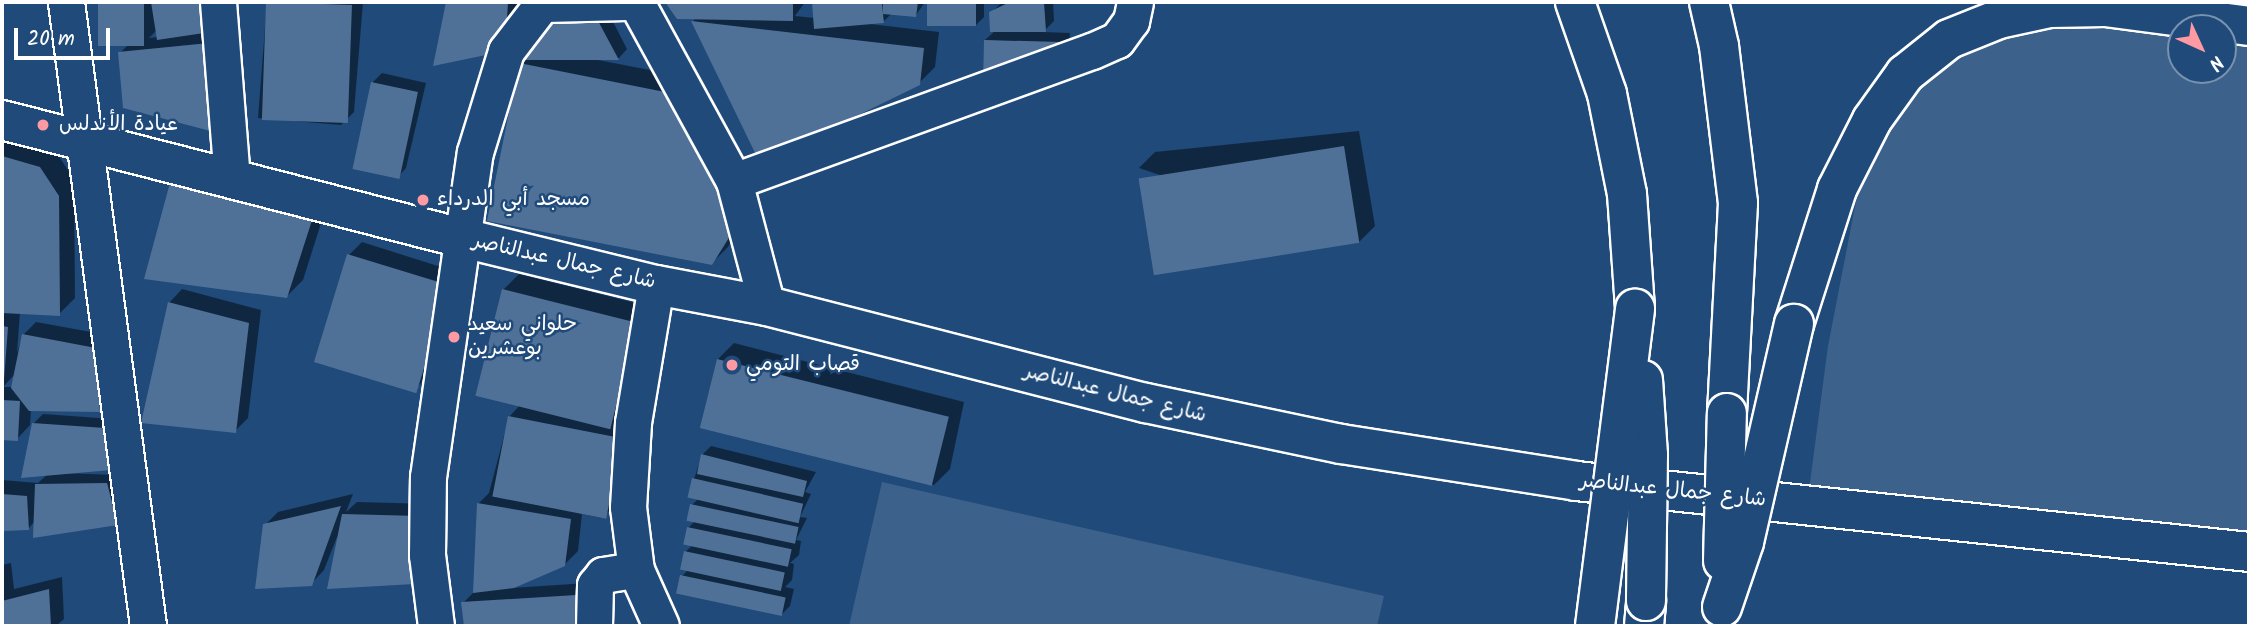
<!DOCTYPE html>
<meta charset="utf-8">
<style>
body{margin:0}
#map{position:relative;width:2251px;height:628px;overflow:hidden;background:#1f4a7a;font-family:Kalam,"Playpen Sans Arabic",sans-serif}
div>[style]{position:absolute}
.green>*{inset:0;background:#3c618b}
.shadow>*{inset:0;background:#0007}
.building>*{inset:0;background:#507197;transform-origin:0 0}
.roads{filter:drop-shadow(2px 0 #fff) drop-shadow(-2px 0 #fff) drop-shadow(0 2px #fff) drop-shadow(0 -2px #fff)}
.minor>*{height:35px;margin:-17.5px;padding:0 17.5px;transform-origin:17.5px;border-radius:17.5px;background:#1f4a7a}
.primary>*{height:38px;margin:-19px;padding:0 19px;transform-origin:19px;border-radius:19px;background:#1f4a7a}
.trunk>*{height:38px;margin:-19px;padding:0 19px;transform-origin:19px;border-radius:19px;background:#1f4a7a}
.bridges{filter:drop-shadow(2px 0 #fff) drop-shadow(-2px 0 #fff) drop-shadow(0 2px #fff) drop-shadow(0 -2px #fff)}
.trunk-bridge>*{height:38px;margin:-19px;padding:0 19px;transform-origin:19px;border-radius:19px;background:#1f4a7a}
.dots>*{width:19px;height:19px;translate:-50% -50%;box-sizing:border-box;border:4px solid #1f4a7a;border-radius:50%}
span{translate:-50% -50%;white-space:nowrap;text-align:center;line-height:1.15;-webkit-text-stroke:5px #1f4a7a;paint-order:stroke}
.poi-label{font-size:21px;color:#fff}
.left{translate:0 -50%;text-align:left}
.street-label{font-size:21px;color:#fff}
.frame{position:absolute;inset:0;border:4px solid #fff;pointer-events:none}
.north{position:absolute;left:2167px;top:14px;width:70px;height:70px;box-sizing:border-box;background:#1f4a7a;border:2px solid #7992af;border-radius:50%;rotate:135deg;font-size:19px;font-weight:700;line-height:28px;text-align:center;color:#fff}
.north::after{content:'';display:block;margin:auto;width:24px;height:32px;background:#ff9aa2;clip-path:polygon(50% 0,100% 100%,50% 72%,0 100%)}
.scale{position:absolute;left:14px;top:28px;width:96px;height:32px;box-sizing:border-box;border:4px solid #fff;border-top:0;padding-left:9px;font-size:21px;line-height:24px;white-space:nowrap;color:#fff;-webkit-text-stroke:5px #1f4a7a;paint-order:stroke}
</style>
<div id="map">
<div class="green">
<i style="clip-path:polygon(2102px 24px,2181px 31px,2181px 70px,2223px 70px,2223px 35px,2249px 37px,2249px 536px,1809px 490px,1828px 346px,1857px 196px,1880px 132px,1923px 73px,2020px 26px)"></i>
<i style="clip-path:polygon(882px 482px,1384px 596px,1377px 626px,849px 626px)"></i>
</div>
<div class="shadow">
<i style="clip-path:polygon(evenodd,99px 2px,210px 2px,222px 30px,231px 118px,120px 53px,131px 42px,104px 45px,99px 2px,157px 30px,158px 37px,149px 38px,157px 30px)"></i>
<i style="clip-path:polygon(267px 2px,363px 2px,354px 112px,341px 125px,258px 118px)"></i>
<i style="clip-path:polygon(448px 2px,520px 2px,517px 36px,436px 64px)"></i>
<i style="clip-path:polygon(668px 2px,805px 2px,795px 16px,815px 18px,813px 2px,925px 2px,916px 15px,892px 13px,883px 22px,870px 24px,939px 32px,935px 67px,919px 83px,693px 21px,697px 17px,678px 17px)"></i>
<i style="clip-path:polygon(929px 2px,984px 2px,984px 17px,975px 26px,928px 24px)"></i>
<i style="clip-path:polygon(1053px 2px,1054px 21px,1043px 32px,1070px 33px,1069px 46px,985px 40px,996px 30px,991px 13px,1001px 3px)"></i>
<i style="clip-path:polygon(607px 10px,627px 49px,619px 58px,598px 60px,686px 77px,755px 203px,728px 247px,712px 263px,520px 64px)"></i>
<i style="clip-path:polygon(382px 73px,426px 83px,406px 168px,397px 178px,373px 82px)"></i>
<i style="clip-path:polygon(1359px 131px,1375px 226px,1359px 242px,1139px 168px,1155px 152px)"></i>
<i style="clip-path:polygon(evenodd,2px 135px,56px 152px,74px 179px,75px 298px,59px 314px,20px 312px,17px 353px,23px 335px,36px 322px,108px 335px,113px 397px,100px 410px,31px 410px,30px 425px,17px 439px,2px 438px,2px 135px,15px 374px,13px 387px,3px 387px,15px 374px)"></i>
<i style="clip-path:polygon(329px 198px,303px 280px,287px 296px,146px 278px)"></i>
<i style="clip-path:polygon(362px 242px,460px 273px,425px 379px,412px 392px,349px 255px)"></i>
<i style="clip-path:polygon(519px 274px,652px 307px,615px 505px,602px 518px,582px 514px,578px 551px,564px 565px,511px 588px,588px 583px,589px 626px,466px 626px,463px 603px,475px 591px,478px 504px,489px 493px,509px 417px,521px 404px,503px 290px)"></i>
<i style="clip-path:polygon(182px 289px,261px 310px,248px 418px,235px 431px,169px 303px)"></i>
<i style="clip-path:polygon(734px 343px,964px 402px,950px 469px,934px 485px,718px 429px,718px 359px)"></i>
<i style="clip-path:polygon(43px 414px,113px 419px,61px 473px,116px 475px,117px 523px,35px 521px,28px 529px,2px 530px,2px 480px,38px 483px,48px 474px,33px 424px)"></i>
<i style="clip-path:polygon(711px 446px,816px 472px,805px 492px,811px 494px,800px 517px,807px 518px,796px 540px,801px 541px,799px 555px,790px 563px,794px 564px,792px 580px,785px 587px,794px 589px,790px 606px,781px 615px,682px 576px,689px 569px,685px 552px,693px 545px,688px 528px,695px 521px,692px 505px,699px 498px,694px 479px,702px 455px)"></i>
<i style="clip-path:polygon(353px 494px,346px 512px,357px 502px,431px 504px,426px 569px,337px 537px,324px 570px,311px 584px,265px 525px,278px 512px)"></i>
<i style="clip-path:polygon(11px 563px,14px 589px,62px 577px,64px 619px,56px 626px,2px 626px,2px 565px)"></i>
</div>
<div class="building">
<i style="left:98px;top:2px;width:46px;height:44px"></i>
<i style="clip-path:polygon(151px 2px,200px 2px,204px 33px,157px 40px)"></i>
<i style="left:266px;top:2px;width:86px;height:118px;rotate:2deg"></i>
<i style="clip-path:polygon(446px 2px,508px 2px,505px 51px,433px 66px)"></i>
<i style="clip-path:polygon(665px 2px,793px 2px,793px 21px,677px 19px)"></i>
<i style="clip-path:polygon(812px 2px,882px 2px,883px 14px,883px 2px,918px 2px,916px 17px,883px 14px,884px 23px,814px 29px)"></i>
<i style="left:927px;top:2px;width:49px;height:24px"></i>
<i style="clip-path:polygon(1010px 2px,1044px 2px,1046px 32px,990px 32px,989px 12px)"></i>
<i style="clip-path:polygon(534px 18px,597px 19px,619px 60px,523px 60px)"></i>
<i style="clip-path:polygon(691px 21px,924px 48px,920px 85px,760px 163px)"></i>
<i style="clip-path:polygon(984px 40px,1061px 42px,1061px 57px,983px 85px)"></i>
<i style="clip-path:polygon(209px 43px,218px 133px,123px 108px,118px 52px)"></i>
<i style="clip-path:polygon(519px 63px,670px 93px,740px 220px,712px 265px,487px 221px)"></i>
<i style="left:371px;top:82px;width:48px;height:89px;rotate:12deg"></i>
<i style="left:1344px;top:146px;width:98px;height:208px;rotate:81deg"></i>
<i style="clip-path:polygon(2px 156px,40px 167px,59px 196px,60px 316px,2px 313px)"></i>
<i style="clip-path:polygon(171px 179px,314px 214px,287px 298px,144px 279px)"></i>
<i style="left:347px;top:254px;width:107px;height:113px;rotate:17deg"></i>
<i style="left:502px;top:289px;width:139px;height:110px;rotate:14deg"></i>
<i style="clip-path:polygon(168px 302px,249px 323px,236px 433px,141px 423px)"></i>
<i style="clip-path:polygon(2px 326px,8px 327px,4px 380px,2px 380px)"></i>
<i style="clip-path:polygon(22px 334px,96px 348px,100px 412px,29px 411px,11px 388px)"></i>
<i style="left:717px;top:359px;width:239px;height:71px;rotate:14deg"></i>
<i style="left:2px;top:400px;width:18px;height:40px;rotate:3deg"></i>
<i style="left:508px;top:416px;width:116px;height:82px;rotate:11deg"></i>
<i style="clip-path:polygon(32px 423px,105px 428px,111px 470px,21px 478px)"></i>
<i style="clip-path:polygon(701px 454px,807px 481px,803px 497px,697px 474px)"></i>
<i style="left:692px;top:478px;width:114px;height:20px;rotate:13deg"></i>
<i style="clip-path:polygon(107px 483px,118px 525px,33px 538px,35px 484px)"></i>
<i style="clip-path:polygon(2px 494px,27px 496px,29px 530px,2px 531px)"></i>
<i style="clip-path:polygon(477px 503px,571px 519px,565px 566px,514px 588px,473px 593px)"></i>
<i style="left:690px;top:504px;width:111px;height:17px;rotate:12deg"></i>
<i style="clip-path:polygon(341px 506px,312px 586px,255px 589px,263px 524px)"></i>
<i style="clip-path:polygon(342px 514px,419px 516px,414px 584px,327px 589px)"></i>
<i style="left:687px;top:527px;width:107px;height:18px;rotate:12deg"></i>
<i style="left:684px;top:551px;width:103px;height:19px;rotate:12deg"></i>
<i style="left:680px;top:575px;width:108px;height:19px;rotate:12deg"></i>
<i style="clip-path:polygon(49px 589px,51px 626px,2px 626px,2px 601px)"></i>
<i style="clip-path:polygon(576px 595px,576px 626px,464px 626px,461px 602px)"></i>
</div>
<div class="roads">
<div class="minor">
<i style="left:66px;top:2px;width:629px;rotate:82.51deg"></i>
<i style="left:218px;top:2px;width:177px;rotate:85.5deg"></i>
<i style="left:636px;top:2px;width:204px;rotate:61.3deg"></i>
<i style="left:734px;top:181px;width:129px;rotate:75.2deg"></i>
<i style="left:734px;top:181px;width:381px;rotate:-20deg"></i>
<i style="left:1092px;top:51px;width:27px;rotate:-24deg"></i>
<i style="left:1117px;top:40px;width:24px;rotate:-54deg"></i>
<i style="left:1131px;top:21px;width:19px;rotate:-78deg"></i>
<i style="left:656px;top:285px;width:140px;rotate:99.5deg"></i>
<i style="left:633px;top:423px;width:84px;rotate:93.4deg"></i>
<i style="left:628px;top:507px;width:64px;rotate:82.8deg"></i>
<i style="left:636px;top:570px;width:61px;rotate:65.9deg"></i>
<i style="left:436px;top:626px;width:72px;rotate:-97.2deg"></i>
<i style="left:427px;top:555px;width:78px;rotate:-89.3deg"></i>
<i style="left:428px;top:477px;width:328px;rotate:-81.8deg"></i>
<i style="left:475px;top:152px;width:106px;rotate:-72.9deg"></i>
<i style="left:506px;top:51px;width:59px;rotate:-52.5deg"></i>
<i style="left:542px;top:4px;width:87px;rotate:-1.3deg"></i>
<i style="left:594px;top:626px;width:41px;rotate:-88.6deg"></i>
<i style="left:595px;top:585px;width:13px;rotate:-51deg"></i>
<i style="left:603px;top:575px;width:33px;rotate:-9deg"></i>
</div>
<div class="primary">
<i style="left:2px;top:120px;width:476px;rotate:14.4deg"></i>
<i style="left:463px;top:238px;width:199px;rotate:13.7deg"></i>
<i style="left:656px;top:285px;width:113px;rotate:10.7deg"></i>
<i style="left:767px;top:306px;width:391px;rotate:14.4deg"></i>
<i style="left:1146px;top:403px;width:199px;rotate:11.9deg"></i>
<i style="left:1341px;top:444px;width:238px;rotate:8.9deg"></i>
<i style="left:1576px;top:481px;width:677px;rotate:6.02deg"></i>
</div>
<div class="trunk">
<i style="left:1575px;top:2px;width:97px;rotate:70.8deg"></i>
<i style="left:1607px;top:94px;width:102px;rotate:78.7deg"></i>
<i style="left:1627px;top:194px;width:115px;rotate:86deg"></i>
<i style="left:1709px;top:2px;width:45px;rotate:77.2deg"></i>
<i style="left:1719px;top:46px;width:158px;rotate:83.1deg"></i>
<i style="left:1738px;top:203px;width:210px;rotate:93deg"></i>
<i style="left:1794px;top:324px;width:142px;rotate:-72.3deg"></i>
<i style="left:1837px;top:189px;width:77px;rotate:-63.1deg"></i>
<i style="left:1872px;top:120px;width:57px;rotate:-54.3deg"></i>
<i style="left:1905px;top:74px;width:56px;rotate:-38.5deg"></i>
<i style="left:1949px;top:39px;width:54px;rotate:-21.8deg"></i>
<i style="left:1999px;top:19px;width:52px;rotate:-12.2deg"></i>
<i style="left:2050px;top:8px;width:55px;rotate:-1deg"></i>
<i style="left:2105px;top:7px;width:145px;rotate:7.5deg"></i>
<i style="left:1644px;top:626px;width:25px;rotate:-85deg"></i>
</div>
</div>
<div class="bridges">
<div class="trunk-bridge">
<i style="left:1643px;top:380px;width:75px;rotate:86.2deg"></i>
<i style="left:1648px;top:455px;width:146px;rotate:90.8deg"></i>
<i style="left:1723px;top:561px;width:148px;rotate:-88.5deg"></i>
<i style="left:1722px;top:607px;width:69px;rotate:-71.3deg"></i>
<i style="left:1744px;top:542px;width:224px;rotate:-77.1deg"></i>
<i style="left:1595px;top:626px;width:320px;rotate:-82.8deg"></i>
</div>
</div>
<div class="dots">
<i style="left:43px;top:125px;background:#ff9aa2"></i>
<i style="left:423px;top:200px;background:#ff9aa2"></i>
<i style="left:454px;top:337px;background:#ff9aa2"></i>
<i style="left:732px;top:365px;background:#ff9aa2"></i>
</div>
<div class="poi-label">
<span class="left" style="left:59px;top:125px">عيادة الأندلس</span>
<span class="left" style="left:437px;top:200px">مسجد أبي الدرداء</span>
<span class="left" style="left:468px;top:337px">حلواني سعيد<br>بوعشرين</span>
<span class="left" style="left:746px;top:365px">قصاب التومي</span>
</div>
<div class="street-label">
<span style="left:564px;top:262px;rotate:13deg">شارع جمال عبدالناصر</span>
<span style="left:1115px;top:394px;rotate:14deg">شارع جمال عبدالناصر</span>
<span style="left:1673px;top:491px;rotate:6deg">شارع جمال عبدالناصر</span>
</div>
<div class="frame"></div>
<div class="north">N</div>
<div class="scale">20 m</div>
</div>
